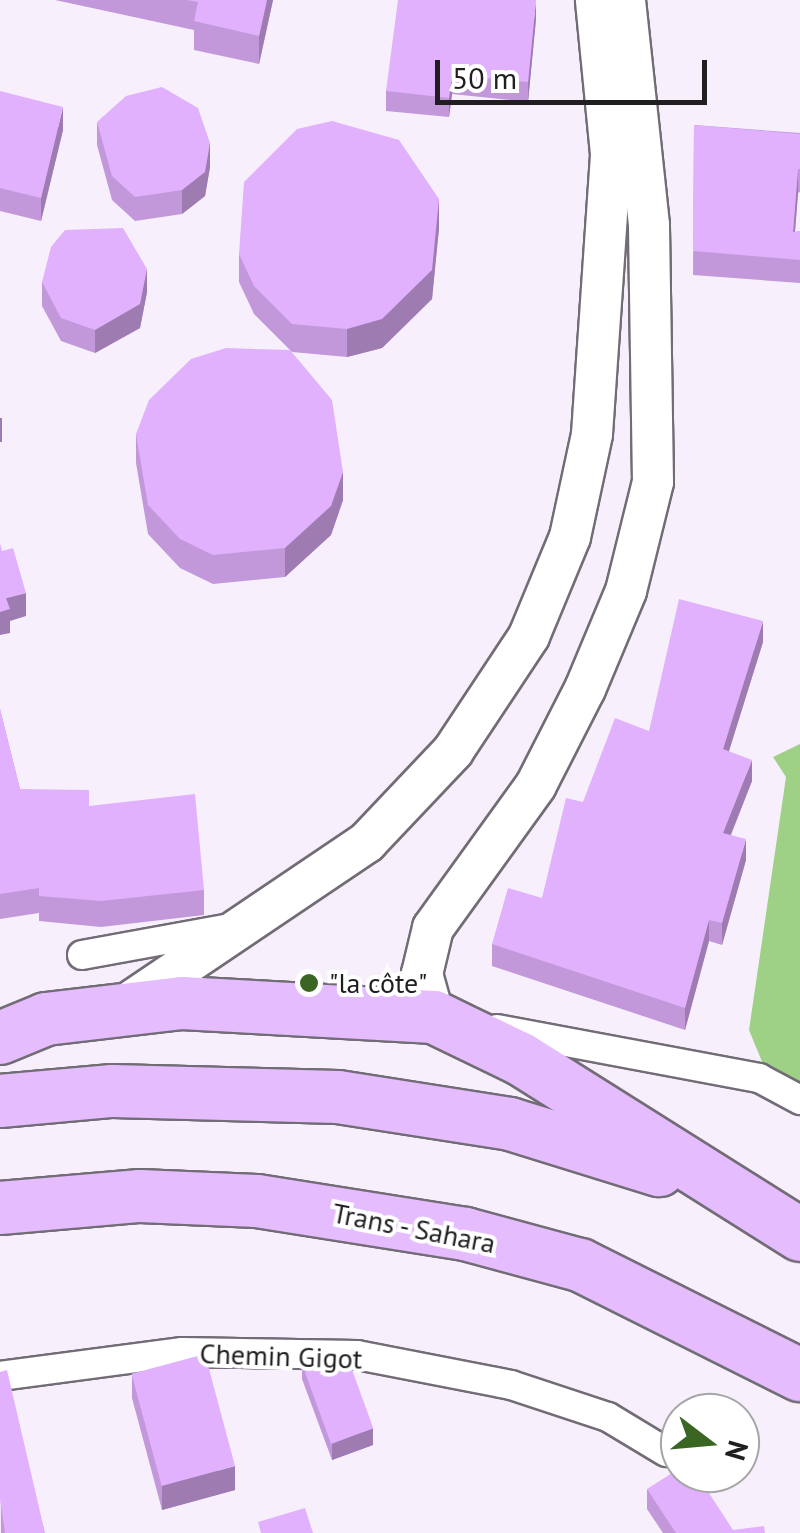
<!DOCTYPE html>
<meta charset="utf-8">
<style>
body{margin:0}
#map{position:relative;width:800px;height:1533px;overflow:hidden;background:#f7f0fc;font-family:"PT Sans",sans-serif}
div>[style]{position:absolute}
.forest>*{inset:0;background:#9ed185}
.roads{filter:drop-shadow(2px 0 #726c76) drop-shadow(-2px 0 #726c76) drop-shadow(0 2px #726c76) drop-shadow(0 -2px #726c76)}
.street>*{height:28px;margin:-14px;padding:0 14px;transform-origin:14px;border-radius:14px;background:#fff}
.secondary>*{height:40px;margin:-20px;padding:0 20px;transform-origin:20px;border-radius:20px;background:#fff}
.highway>*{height:52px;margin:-26px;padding:0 26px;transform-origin:26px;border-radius:26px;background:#e5bdfe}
.wall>*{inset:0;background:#c298da}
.shaded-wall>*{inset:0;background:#9e7cb2;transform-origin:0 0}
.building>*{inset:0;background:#e1b1fe;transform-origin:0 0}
.dots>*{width:28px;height:28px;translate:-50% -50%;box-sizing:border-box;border:5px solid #fff;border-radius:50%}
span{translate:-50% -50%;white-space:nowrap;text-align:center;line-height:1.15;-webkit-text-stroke:8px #fff;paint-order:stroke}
.poi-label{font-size:28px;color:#211e22}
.left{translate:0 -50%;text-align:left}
.street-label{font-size:28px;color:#211e22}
.north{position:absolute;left:660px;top:1393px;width:100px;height:100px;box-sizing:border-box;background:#fff;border:2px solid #a6a5a7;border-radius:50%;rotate:106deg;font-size:28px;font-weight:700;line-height:40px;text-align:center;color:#211e22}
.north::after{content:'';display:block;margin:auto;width:35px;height:45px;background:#3b6522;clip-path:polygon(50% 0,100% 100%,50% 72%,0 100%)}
.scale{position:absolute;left:435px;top:60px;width:272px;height:45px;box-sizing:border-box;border:5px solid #211e22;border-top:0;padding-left:12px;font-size:30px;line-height:35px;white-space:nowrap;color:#211e22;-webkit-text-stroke:8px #fff;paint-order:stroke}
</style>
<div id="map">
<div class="forest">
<i style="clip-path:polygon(800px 744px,800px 1088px,765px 1069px,749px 1030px,786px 777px,773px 757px)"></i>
</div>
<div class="roads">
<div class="street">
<i style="left:82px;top:955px;width:145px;rotate:-10.3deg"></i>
<i style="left:497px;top:1029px;width:267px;rotate:10.6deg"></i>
<i style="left:759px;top:1078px;width:47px;rotate:28.2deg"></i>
<i style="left:0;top:1376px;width:184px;rotate:-7.5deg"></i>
<i style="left:182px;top:1352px;width:175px;rotate:1deg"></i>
<i style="left:357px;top:1355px;width:157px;rotate:11deg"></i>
<i style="left:511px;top:1385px;width:102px;rotate:18.3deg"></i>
<i style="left:608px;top:1417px;width:68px;rotate:31.1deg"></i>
</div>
<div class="secondary">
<i style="left:127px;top:1004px;width:290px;rotate:-34deg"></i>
<i style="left:367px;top:842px;width:125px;rotate:-46.6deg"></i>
<i style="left:453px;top:751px;width:138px;rotate:-56.5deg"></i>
<i style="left:529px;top:636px;width:107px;rotate:-67.5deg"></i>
<i style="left:570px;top:537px;width:105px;rotate:-77.9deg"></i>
<i style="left:592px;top:434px;width:281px;rotate:-86.1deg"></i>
<i style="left:611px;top:154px;width:155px;rotate:-95.6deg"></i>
<i style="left:434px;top:1017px;width:45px;rotate:-105.6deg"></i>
<i style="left:422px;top:974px;width:47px;rotate:-76.6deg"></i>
<i style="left:433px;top:928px;width:176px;rotate:-54.2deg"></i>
<i style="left:536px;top:785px;width:108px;rotate:-63deg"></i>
<i style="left:585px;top:689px;width:106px;rotate:-67.3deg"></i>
<i style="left:626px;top:591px;width:112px;rotate:-76.1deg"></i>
<i style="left:653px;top:482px;width:257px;rotate:-90.9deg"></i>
<i style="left:649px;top:225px;width:226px;rotate:-96.1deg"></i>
</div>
<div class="highway">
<i style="left:0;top:1038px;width:50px;rotate:-22.4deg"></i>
<i style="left:46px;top:1019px;width:137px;rotate:-6.7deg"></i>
<i style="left:182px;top:1003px;width:252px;rotate:3.2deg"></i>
<i style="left:434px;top:1017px;width:97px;rotate:25.8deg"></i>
<i style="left:521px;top:1059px;width:330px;rotate:32.2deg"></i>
<i style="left:0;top:1101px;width:113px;rotate:-5.1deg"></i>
<i style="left:113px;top:1091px;width:225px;rotate:1.5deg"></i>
<i style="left:338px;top:1097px;width:174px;rotate:8.9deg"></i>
<i style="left:510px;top:1124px;width:156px;rotate:17.2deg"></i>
<i style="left:0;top:1208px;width:141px;rotate:-4.9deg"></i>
<i style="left:140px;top:1196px;width:117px;rotate:2.4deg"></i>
<i style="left:257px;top:1201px;width:211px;rotate:9deg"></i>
<i style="left:465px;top:1234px;width:119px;rotate:15.1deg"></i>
<i style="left:580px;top:1265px;width:246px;rotate:26.6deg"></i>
</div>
</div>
<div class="wall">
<i style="clip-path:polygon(55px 0,273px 0,259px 64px,194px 50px,194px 30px)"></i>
<i style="clip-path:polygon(536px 19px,528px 102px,452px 94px,449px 117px,386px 111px,386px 91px)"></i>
<i style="clip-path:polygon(0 91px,63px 130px,41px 221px,0 211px)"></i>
<i style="clip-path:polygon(97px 122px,210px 167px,205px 196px,182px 214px,135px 221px,112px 200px,97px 145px)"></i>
<i style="clip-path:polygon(694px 125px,800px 133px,800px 192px,798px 193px,795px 232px,800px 231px,800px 283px,693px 275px)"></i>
<i style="clip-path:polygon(439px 228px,432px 299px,382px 348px,347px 357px,292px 352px,254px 314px,239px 282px,239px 254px)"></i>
<i style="clip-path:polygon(42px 282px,147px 292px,140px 328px,95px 353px,61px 341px,42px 306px)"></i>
<i style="clip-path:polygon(136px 434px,343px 500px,331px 535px,285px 577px,213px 584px,180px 568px,148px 534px,136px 463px)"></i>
<i style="clip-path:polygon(763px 642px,729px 751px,752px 781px,731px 835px,746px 860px,722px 945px,709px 941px,685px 1030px,492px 966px,492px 944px,542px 898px,583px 802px,649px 731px)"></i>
<i style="clip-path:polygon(0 709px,20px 789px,89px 806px,204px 890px,204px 915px,101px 927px,39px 921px,39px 913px,0 919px)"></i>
<i style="clip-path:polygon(302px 1362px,373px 1445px,332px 1460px,302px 1379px)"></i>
<i style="clip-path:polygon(0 1372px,45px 1533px,1px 1533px)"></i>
<i style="clip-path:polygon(132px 1374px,235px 1490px,162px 1510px,132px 1398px)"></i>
<i style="clip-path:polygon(647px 1489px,733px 1530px,765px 1533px,663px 1533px,647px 1509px)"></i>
</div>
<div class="shaded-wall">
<i style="clip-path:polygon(267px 0,273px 0,259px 64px,259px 36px)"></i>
<i style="clip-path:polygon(536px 0,536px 19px,528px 102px,528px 82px)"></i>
<i style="clip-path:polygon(452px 75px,452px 94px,449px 117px,449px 98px)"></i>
<i style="clip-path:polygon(63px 107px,63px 130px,41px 221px,41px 198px)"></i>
<i style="clip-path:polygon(210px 143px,210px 167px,205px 196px,182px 214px,182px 190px)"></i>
<i style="clip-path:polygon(798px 169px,798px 193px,793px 256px,793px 232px)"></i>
<i style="clip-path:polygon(439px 199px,439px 228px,432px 299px,382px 348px,347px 357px,347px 329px)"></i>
<i style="clip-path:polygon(147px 269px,147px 292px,140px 328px,95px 353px,95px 330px)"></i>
<i style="left:2px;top:418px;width:24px;height:2px;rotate:90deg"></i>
<i style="clip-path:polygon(343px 472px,343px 500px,331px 535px,285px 577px,285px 548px)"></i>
<i style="clip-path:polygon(26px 593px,26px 616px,10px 621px,10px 633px,0 635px,0 612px,6px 598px)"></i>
<i style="clip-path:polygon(763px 621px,763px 642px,723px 770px,723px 749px)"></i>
<i style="clip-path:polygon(752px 760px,752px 781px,723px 854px,723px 833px)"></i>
<i style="clip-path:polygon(746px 839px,746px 860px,722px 945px,722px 923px)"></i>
<i style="clip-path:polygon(709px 920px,709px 941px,685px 1030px,685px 1008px)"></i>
<i style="clip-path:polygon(373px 1428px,373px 1445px,332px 1460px,332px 1444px)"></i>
<i style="clip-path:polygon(235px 1466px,235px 1490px,162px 1510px,162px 1486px)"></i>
</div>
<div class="building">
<i style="clip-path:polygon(187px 0,267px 0,259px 36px,194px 21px,198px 2px)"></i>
<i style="clip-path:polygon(398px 0,536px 0,528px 82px,452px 75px,449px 98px,386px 91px)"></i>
<i style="clip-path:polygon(162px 87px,198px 108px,210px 143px,205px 172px,182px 190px,135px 197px,112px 176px,97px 122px,126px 96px)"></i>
<i style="clip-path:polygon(0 91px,63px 107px,41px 198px,0 188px)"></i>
<i style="clip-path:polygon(332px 121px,399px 140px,439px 199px,432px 270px,382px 319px,347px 329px,292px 324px,254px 286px,239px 254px,244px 182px,297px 129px)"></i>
<i style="clip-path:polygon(694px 125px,800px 134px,800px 169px,798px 169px,793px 232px,800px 231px,800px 260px,693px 251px)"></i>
<i style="clip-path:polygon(123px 228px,147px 269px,140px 304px,95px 330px,61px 318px,42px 282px,51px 247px,65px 230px)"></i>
<i style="clip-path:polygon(226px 348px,290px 350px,332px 400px,343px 472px,331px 506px,285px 548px,213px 555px,180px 539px,148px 505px,136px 434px,149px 400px,191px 359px)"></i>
<i style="clip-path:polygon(0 543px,2px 551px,13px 548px,26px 593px,6px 598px,10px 609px,0 612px)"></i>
<i style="clip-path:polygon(679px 599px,763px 621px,723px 749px,752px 760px,723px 833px,746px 839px,722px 923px,709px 920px,685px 1008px,492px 944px,508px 888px,542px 898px,566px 798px,583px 802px,615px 718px,649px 731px)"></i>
<i style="clip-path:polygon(0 709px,20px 789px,89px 790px,89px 806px,195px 794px,204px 890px,101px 901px,39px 896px,39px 888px,0 894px)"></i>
<i style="left:205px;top:1354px;width:116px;height:76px;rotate:75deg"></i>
<i style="left:347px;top:1356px;width:77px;height:45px;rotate:70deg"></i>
<i style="clip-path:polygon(7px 1370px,45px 1533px,5px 1533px,0 1499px,0 1372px)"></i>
<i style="clip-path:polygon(680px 1468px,680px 1473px,696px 1473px,733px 1530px,764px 1526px,765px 1533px,676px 1533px,647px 1489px)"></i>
<i style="clip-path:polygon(305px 1508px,313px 1533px,261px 1533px,258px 1522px)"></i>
</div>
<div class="dots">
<i style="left:309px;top:983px;background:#3b6522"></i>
</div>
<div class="poi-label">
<span class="left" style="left:329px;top:983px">"la côte"</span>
</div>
<div class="street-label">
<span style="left:414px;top:1228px;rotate:11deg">Trans - Sahara</span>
<span style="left:281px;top:1356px;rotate:2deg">Chemin Gigot</span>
</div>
<div class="north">N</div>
<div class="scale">50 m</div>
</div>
